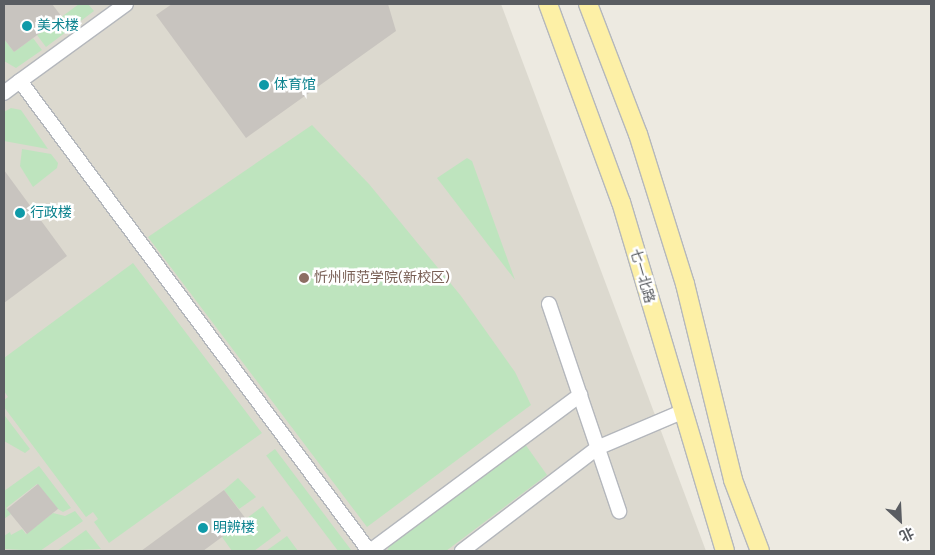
<!DOCTYPE html>
<meta charset="utf-8">
<style>
body{margin:0}
#map{position:relative;width:935px;height:555px;overflow:hidden;background:#edeae1;font-family:Figtree,"Noto Sans SC",sans-serif}
div>[style]{position:absolute}
.education>*{inset:0;background:#dcd9cf}
.green>*{inset:0;background:#bee4be;transform-origin:0 0}
.building>*{inset:0;background:#c8c4bf;transform-origin:0 0}
.roads{filter:drop-shadow(1px 0 #b4b7bc) drop-shadow(-1px 0 #b4b7bc) drop-shadow(0 1px #b4b7bc) drop-shadow(0 -1px #b4b7bc)}
.minor>*{height:14px;margin:-7px;padding:0 7px;transform-origin:7px;border-radius:7px;background:#fff}
.major>*{height:18px;margin:-9px;padding:0 9px;transform-origin:9px;border-radius:9px;background:#fdf0a6}
.dots>*{width:14px;height:14px;translate:-50% -50%;box-sizing:border-box;border:2px solid #fff;border-radius:50%}
span{translate:-50% -50%;white-space:nowrap;text-align:center;line-height:1.15;-webkit-text-stroke:5px #fff;paint-order:stroke}
.culture-label{font-size:14px;color:#0d838f}
.left{translate:0 -50%;text-align:left}
.street-label{font-size:14px;color:#5a5d62}
.education-label{font-size:14px;color:#785e54}
.frame{position:absolute;inset:0;border:5px solid #5a5d62;pointer-events:none}
.north{position:absolute;left:875px;top:495px;width:50px;height:50px;-webkit-text-stroke:4px #fff;paint-order:stroke;rotate:155deg;font-size:14px;font-weight:700;line-height:20px;text-align:center;color:#5a5d62}
.north::after{content:'';display:block;margin:auto;width:18px;height:22px;background:#5a5d62;clip-path:polygon(50% 0,100% 100%,50% 72%,0 100%)}
</style>
<div id="map">
<div class="education">
<i style="clip-path:polygon(4px 4px,501px 4px,706px 551px,4px 551px)"></i>
</div>
<div class="green">
<i style="clip-path:polygon(79px 4px,88px 4px,94px 11px,46px 47px,37px 35px)"></i>
<i style="clip-path:polygon(33px 38px,42px 50px,16px 68px,4px 61px,4px 39px,14px 52px)"></i>
<i style="clip-path:polygon(11px 108px,21px 110px,48px 149px,4px 141px,4px 112px)"></i>
<i style="clip-path:polygon(312px 125px,369px 184px,461px 296px,515px 372px,531px 405px,367px 527px,148px 237px)"></i>
<i style="clip-path:polygon(22px 149px,51px 154px,58px 163px,57px 168px,33px 187px,20px 166px)"></i>
<i style="clip-path:polygon(467px 158px,472px 161px,515px 280px,437px 178px)"></i>
<i style="clip-path:polygon(133px 263px,262px 433px,109px 543px,94px 522px,98px 519px,93px 512px,86px 517px,4px 407px,4px 400px,8px 397px,4px 391px,4px 358px)"></i>
<i style="clip-path:polygon(5px 416px,30px 449px,25px 453px,4px 441px)"></i>
<i style="clip-path:polygon(525px 444px,547px 475px,446px 551px,387px 551px,390px 544px)"></i>
<i style="left:275px;top:449px;width:127px;height:11px;rotate:53deg"></i>
<i style="clip-path:polygon(39px 466px,71px 508px,63px 512px,58px 509px,37px 484px,6px 508px,11px 514px,4px 519px,4px 491px)"></i>
<i style="clip-path:polygon(238px 478px,256px 497px,239px 509px,224px 490px)"></i>
<i style="clip-path:polygon(263px 506px,281px 531px,254px 551px,232px 551px,222px 537px)"></i>
<i style="clip-path:polygon(75px 511px,83px 521px,40px 551px,4px 549px,4px 536px,10px 532px,11px 535px,22px 529px,26px 534px,53px 513px,65px 516px)"></i>
<i style="clip-path:polygon(86px 530px,101px 549px,57px 551px)"></i>
<i style="clip-path:polygon(287px 536px,298px 551px,266px 551px)"></i>
</div>
<div class="building">
<i style="clip-path:polygon(4px 4px,52px 4px,62px 17px,14px 52px,4px 39px)"></i>
<i style="clip-path:polygon(172px 4px,388px 4px,396px 31px,246px 138px,156px 15px)"></i>
<i style="clip-path:polygon(4px 170px,67px 256px,4px 303px)"></i>
<i style="left:38px;top:484px;width:32px;height:40px;rotate:51deg"></i>
<i style="clip-path:polygon(224px 490px,246px 519px,222px 537px,203px 551px,141px 551px)"></i>
</div>
<div class="roads">
<div class="minor">
<i style="left:20px;top:81px;width:131px;rotate:-36deg"></i>
<i style="left:4px;top:93px;width:20px;rotate:-37deg"></i>
<i style="left:20px;top:81px;width:585px;rotate:53.4deg"></i>
<i style="left:549px;top:304px;width:219px;rotate:71.3deg"></i>
<i style="left:370px;top:551px;width:262px;rotate:-36.6deg"></i>
<i style="left:462px;top:551px;width:170px;rotate:-37.3deg"></i>
<i style="left:597px;top:448px;width:92px;rotate:-23deg"></i>
</div>
<div class="major">
<i style="left:548px;top:4px;width:211px;rotate:69.8deg"></i>
<i style="left:621px;top:202px;width:364px;rotate:73.4deg"></i>
<i style="left:588px;top:4px;width:139px;rotate:69deg"></i>
<i style="left:638px;top:134px;width:157px;rotate:72.6deg"></i>
<i style="left:685px;top:284px;width:202px;rotate:76.2deg"></i>
<i style="left:733px;top:480px;width:76px;rotate:69.2deg"></i>
</div>
</div>
<div class="dots">
<i style="left:27px;top:26px;background:#0f9aa8"></i>
<i style="left:264px;top:85px;background:#0f9aa8"></i>
<i style="left:20px;top:213px;background:#0f9aa8"></i>
<i style="left:304px;top:278px;background:#8d6e63"></i>
<i style="left:203px;top:528px;background:#0f9aa8"></i>
</div>
<div class="culture-label">
<span class="left" style="left:37px;top:26px">美术楼</span>
<span class="left" style="left:274px;top:85px">体育馆</span>
<span class="left" style="left:30px;top:213px">行政楼</span>
<span class="left" style="left:213px;top:528px">明辨楼</span>
</div>
<div class="street-label">
<span style="left:642px;top:276px;rotate:74deg">七一北路</span>
</div>
<div class="education-label">
<span class="left" style="left:314px;top:278px">忻州师范学院(新校区)</span>
</div>
<div class="frame"></div>
<div class="north">北</div>
</div>
